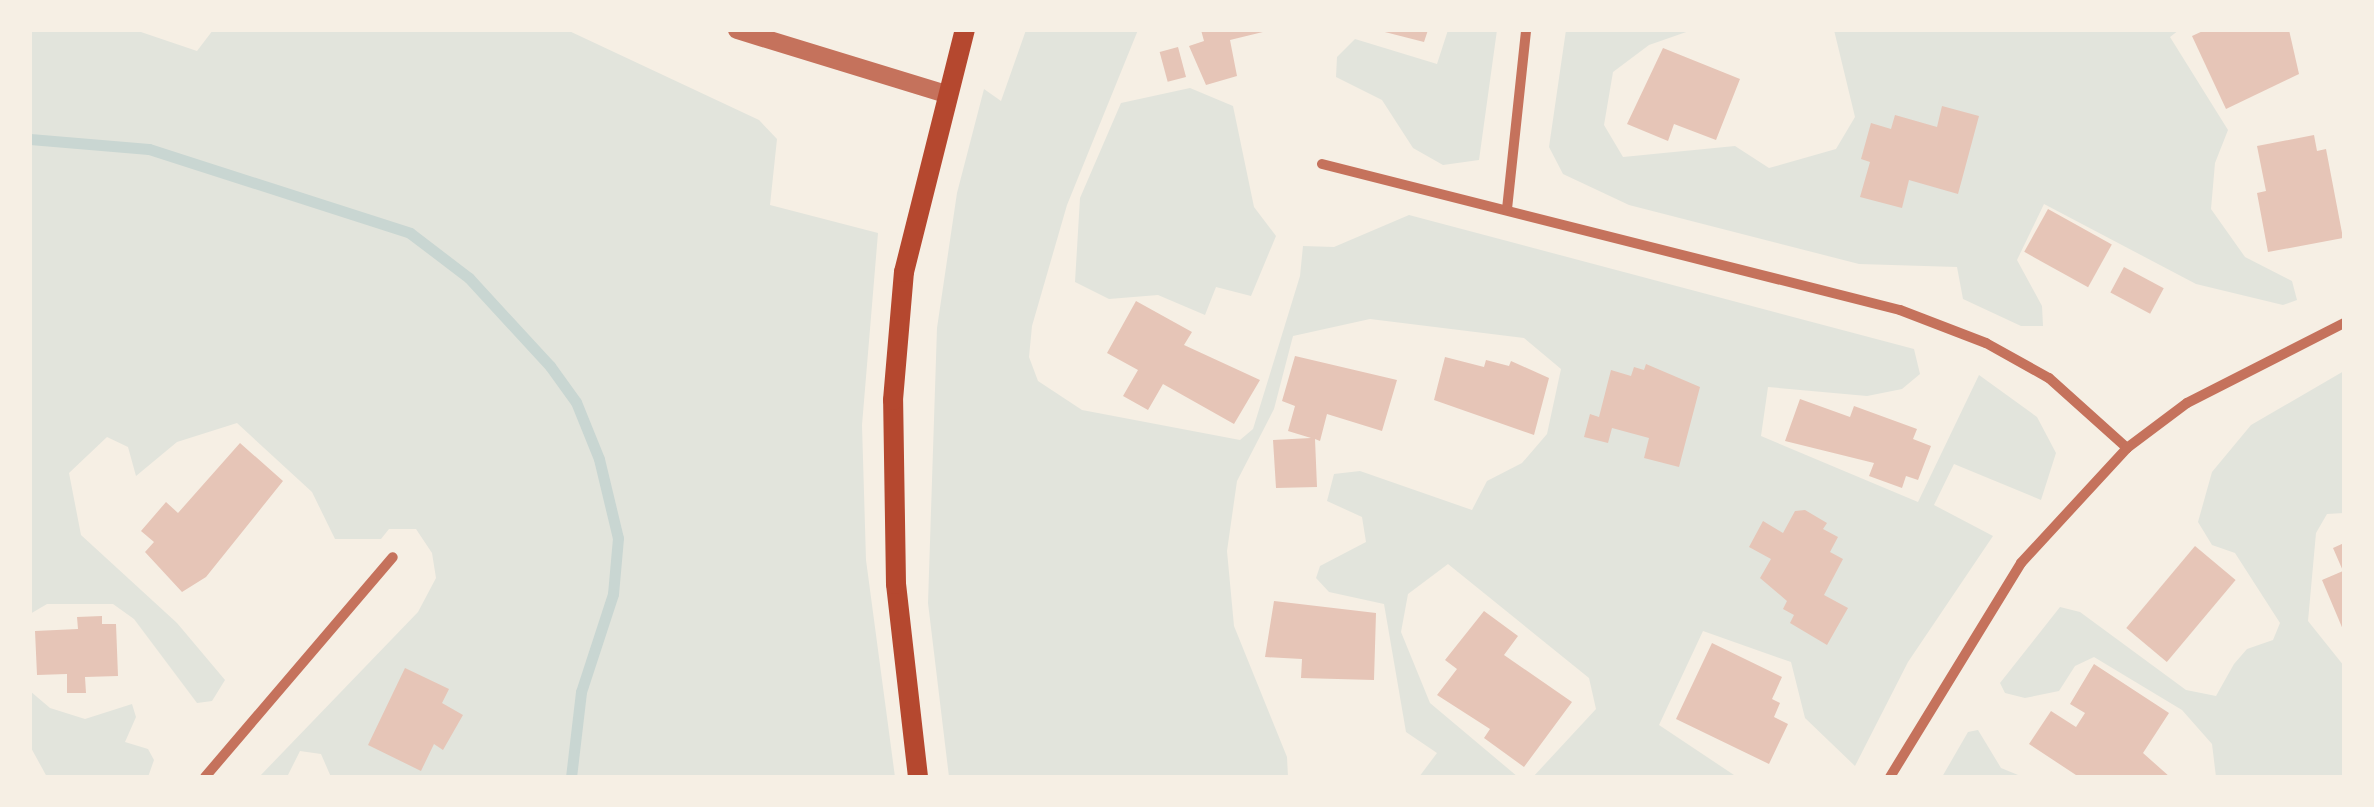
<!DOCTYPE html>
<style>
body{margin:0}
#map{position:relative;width:2374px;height:807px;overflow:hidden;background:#f6efe4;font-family:Barlow,sans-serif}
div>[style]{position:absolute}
.green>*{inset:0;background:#e2e4dc}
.stream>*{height:11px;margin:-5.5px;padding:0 5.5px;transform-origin:5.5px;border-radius:5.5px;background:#c9d6d2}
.building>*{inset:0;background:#e6c5b7;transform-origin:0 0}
.minor>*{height:10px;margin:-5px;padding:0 5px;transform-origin:5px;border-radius:5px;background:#c5725c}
.tertiary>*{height:18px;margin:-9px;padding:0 9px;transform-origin:9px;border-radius:9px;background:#c5725c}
.secondary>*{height:20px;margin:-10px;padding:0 10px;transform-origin:10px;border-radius:10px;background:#b5482f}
span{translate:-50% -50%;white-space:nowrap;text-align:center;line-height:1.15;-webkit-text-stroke:10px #f6efe4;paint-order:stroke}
.frame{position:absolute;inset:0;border:32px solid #f6efe4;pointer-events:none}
</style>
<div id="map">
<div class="green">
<i style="clip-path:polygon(30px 30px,135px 30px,197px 51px,213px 30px,567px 30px,759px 120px,777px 139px,770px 205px,878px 233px,862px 425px,866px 560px,895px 777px,331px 777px,321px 754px,300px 751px,287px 777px,259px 777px,418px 612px,436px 578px,432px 553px,416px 529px,389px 529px,381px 539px,335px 539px,312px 492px,237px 423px,177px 442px,136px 476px,128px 447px,107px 437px,69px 473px,81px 535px,177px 623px,225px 680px,212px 701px,197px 703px,134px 619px,113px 604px,47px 604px,30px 614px)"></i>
<i style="clip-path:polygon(1026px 30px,1138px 30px,1067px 205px,1032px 326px,1029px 357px,1038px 381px,1082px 410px,1240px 440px,1253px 429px,1300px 276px,1303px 246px,1334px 247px,1409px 215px,1914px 349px,1920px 374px,1902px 389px,1867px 396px,1768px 387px,1761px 436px,1918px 502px,1979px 375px,2037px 417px,2056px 453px,2041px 500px,1954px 464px,1934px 505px,1993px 536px,1908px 662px,1855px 766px,1805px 718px,1791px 662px,1703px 631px,1659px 725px,1737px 777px,1533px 777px,1596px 709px,1589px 678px,1448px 564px,1408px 594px,1401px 632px,1430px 703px,1518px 777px,1419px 777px,1437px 753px,1406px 732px,1384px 604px,1329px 592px,1316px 578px,1320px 566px,1366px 542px,1362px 517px,1327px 501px,1334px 474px,1360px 471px,1472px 510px,1487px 481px,1522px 463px,1547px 434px,1561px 369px,1524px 338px,1370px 319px,1293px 336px,1274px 409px,1237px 481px,1227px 551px,1234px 626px,1287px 757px,1288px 777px,949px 777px,928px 603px,937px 328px,957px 193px,984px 89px,1001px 101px)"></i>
<i style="clip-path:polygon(1448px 30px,1497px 30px,1479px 160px,1443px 165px,1413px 148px,1382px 100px,1336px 77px,1337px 57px,1355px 39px,1437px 64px)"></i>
<i style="clip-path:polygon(1566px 30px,1692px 30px,1649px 45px,1613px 72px,1604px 125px,1623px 157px,1735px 146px,1769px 168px,1836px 149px,1855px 117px,1834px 30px,2179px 30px,2170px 37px,2228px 130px,2215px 163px,2211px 209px,2245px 257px,2292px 281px,2297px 300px,2283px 305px,2196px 284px,2044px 204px,2017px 260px,2042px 306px,2043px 326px,2021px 326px,1963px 299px,1957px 267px,1859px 264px,1629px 205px,1563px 174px,1549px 147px)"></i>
<i style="clip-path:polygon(1190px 88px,1233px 106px,1254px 207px,1276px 236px,1251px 296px,1216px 287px,1205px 315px,1158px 295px,1109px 299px,1075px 282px,1080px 198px,1121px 103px)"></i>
<i style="clip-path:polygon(2344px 371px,2344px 513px,2327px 514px,2316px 533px,2308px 621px,2344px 666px,2344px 777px,2216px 777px,2212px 744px,2182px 710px,2094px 657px,2075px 666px,2059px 691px,2025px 698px,2005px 693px,2000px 683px,2060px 607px,2080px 612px,2186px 690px,2216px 696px,2234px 664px,2247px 649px,2273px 640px,2280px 623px,2235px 553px,2212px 545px,2198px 522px,2212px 472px,2251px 425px)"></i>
<i style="clip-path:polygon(30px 691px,50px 708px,85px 719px,132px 704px,136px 717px,125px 742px,148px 749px,154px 760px,148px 777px,47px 777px,30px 746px)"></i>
<i style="clip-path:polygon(1978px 730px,2001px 768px,2023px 777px,1942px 777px,1968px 732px)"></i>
</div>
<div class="stream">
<i style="left:30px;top:139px;width:119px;rotate:4.8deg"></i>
<i style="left:149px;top:149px;width:274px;rotate:17.8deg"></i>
<i style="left:410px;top:233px;width:74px;rotate:37.3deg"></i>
<i style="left:469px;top:278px;width:120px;rotate:47.4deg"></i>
<i style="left:550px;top:366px;width:44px;rotate:54.2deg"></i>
<i style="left:576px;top:402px;width:61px;rotate:68deg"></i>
<i style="left:599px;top:459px;width:81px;rotate:76.5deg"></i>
<i style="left:618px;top:538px;width:56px;rotate:95.1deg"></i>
<i style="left:613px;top:594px;width:103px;rotate:108.1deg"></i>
<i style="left:581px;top:692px;width:86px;rotate:96.7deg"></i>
</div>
<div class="building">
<i style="clip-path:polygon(1201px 30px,1267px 30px,1267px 31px,1230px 40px,1237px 76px,1206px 85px,1189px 46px,1204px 41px)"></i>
<i style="clip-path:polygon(1377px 30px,1428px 30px,1424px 42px)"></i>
<i style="clip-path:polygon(2205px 30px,2289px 30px,2299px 74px,2226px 109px,2192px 36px)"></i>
<i style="left:1178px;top:47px;width:31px;height:19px;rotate:75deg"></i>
<i style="clip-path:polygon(1663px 48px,1740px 79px,1716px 140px,1674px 124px,1668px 141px,1627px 124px)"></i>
<i style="clip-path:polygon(1942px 106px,1979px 116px,1958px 194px,1909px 180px,1902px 208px,1860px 197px,1870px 162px,1861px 159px,1871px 123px,1891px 129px,1895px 115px,1937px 127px)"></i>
<i style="clip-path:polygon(2314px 135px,2317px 151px,2326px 149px,2343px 238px,2268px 252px,2257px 193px,2266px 191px,2257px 146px)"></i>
<i style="left:2048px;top:209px;width:73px;height:49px;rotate:29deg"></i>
<i style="left:2124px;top:267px;width:45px;height:29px;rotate:28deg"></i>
<i style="clip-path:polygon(1136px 301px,1192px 332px,1184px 345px,1260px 380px,1234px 424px,1163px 384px,1148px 410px,1123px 396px,1138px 370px,1107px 353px)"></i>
<i style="clip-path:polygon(1295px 356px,1397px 380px,1382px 431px,1327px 414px,1320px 441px,1315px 439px,1317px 487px,1276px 488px,1273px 440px,1311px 438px,1288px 431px,1295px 406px,1282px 401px)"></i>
<i style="clip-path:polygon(1445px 357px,1484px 367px,1486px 360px,1509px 366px,1511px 361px,1549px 378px,1534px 435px,1434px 400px)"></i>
<i style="clip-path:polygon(1646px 364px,1700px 387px,1679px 467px,1644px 458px,1649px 438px,1612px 428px,1608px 443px,1584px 437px,1590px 414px,1599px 417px,1611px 370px,1631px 376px,1634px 367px,1644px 370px)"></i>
<i style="clip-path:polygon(1800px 399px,1850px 417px,1854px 406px,1917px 429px,1913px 439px,1931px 446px,1918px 480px,1906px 476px,1902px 488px,1869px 476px,1874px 463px,1785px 441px)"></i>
<i style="clip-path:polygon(240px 443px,283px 481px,206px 577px,182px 592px,145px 552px,154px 542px,141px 531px,166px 502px,178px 513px)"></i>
<i style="clip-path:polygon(1805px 510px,1827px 523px,1823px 529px,1838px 537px,1830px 552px,1843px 559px,1824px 595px,1848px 608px,1827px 645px,1790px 623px,1794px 615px,1783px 609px,1787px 601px,1760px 578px,1771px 559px,1749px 547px,1763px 521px,1783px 533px,1795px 511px)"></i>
<i style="clip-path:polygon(2344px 543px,2344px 632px,2322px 580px,2343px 571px,2333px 548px)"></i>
<i style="left:2195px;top:546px;width:53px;height:107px;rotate:40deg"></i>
<i style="clip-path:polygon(1274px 601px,1376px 613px,1374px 680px,1301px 678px,1302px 659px,1265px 657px)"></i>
<i style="clip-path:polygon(1484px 611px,1518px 636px,1504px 655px,1572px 702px,1524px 767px,1484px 738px,1490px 729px,1437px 695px,1457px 669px,1445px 660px)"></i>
<i style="clip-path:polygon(102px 616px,102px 624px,116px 624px,118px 676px,85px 677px,86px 693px,67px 693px,67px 674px,37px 675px,35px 631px,78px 629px,77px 617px)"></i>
<i style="clip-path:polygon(1712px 643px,1782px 677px,1772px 699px,1780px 703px,1774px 717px,1788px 724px,1769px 764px,1676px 719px)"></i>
<i style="clip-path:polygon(2094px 664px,2169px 713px,2143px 753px,2170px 777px,2079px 777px,2029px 744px,2051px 711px,2076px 727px,2085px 713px,2070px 704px)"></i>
<i style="clip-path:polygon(405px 668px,449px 689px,442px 703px,463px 715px,443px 750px,434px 744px,421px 771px,368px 745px)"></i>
</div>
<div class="minor">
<i style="left:1322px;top:164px;width:596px;rotate:14.18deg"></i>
<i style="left:1900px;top:310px;width:92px;rotate:21deg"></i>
<i style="left:1986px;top:343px;width:72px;rotate:29.1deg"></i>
<i style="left:2049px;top:378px;width:105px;rotate:41.9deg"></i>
<i style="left:1507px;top:209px;width:180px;rotate:-83.9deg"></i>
<i style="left:205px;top:777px;width:289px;rotate:-49.5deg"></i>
<i style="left:1890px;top:777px;width:251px;rotate:-58.5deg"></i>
<i style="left:2021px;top:563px;width:156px;rotate:-47.3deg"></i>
<i style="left:2127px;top:448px;width:75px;rotate:-36.9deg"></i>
<i style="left:2187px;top:403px;width:176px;rotate:-27deg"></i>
</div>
<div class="tertiary">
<i style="left:737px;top:30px;width:219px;rotate:17deg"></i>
</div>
<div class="secondary">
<i style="left:918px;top:777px;width:194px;rotate:-96.5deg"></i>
<i style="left:896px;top:584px;width:184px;rotate:-90.9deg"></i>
<i style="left:893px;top:400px;width:128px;rotate:-85.1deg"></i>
<i style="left:904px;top:272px;width:250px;rotate:-75.9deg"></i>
</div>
<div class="frame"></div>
</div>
